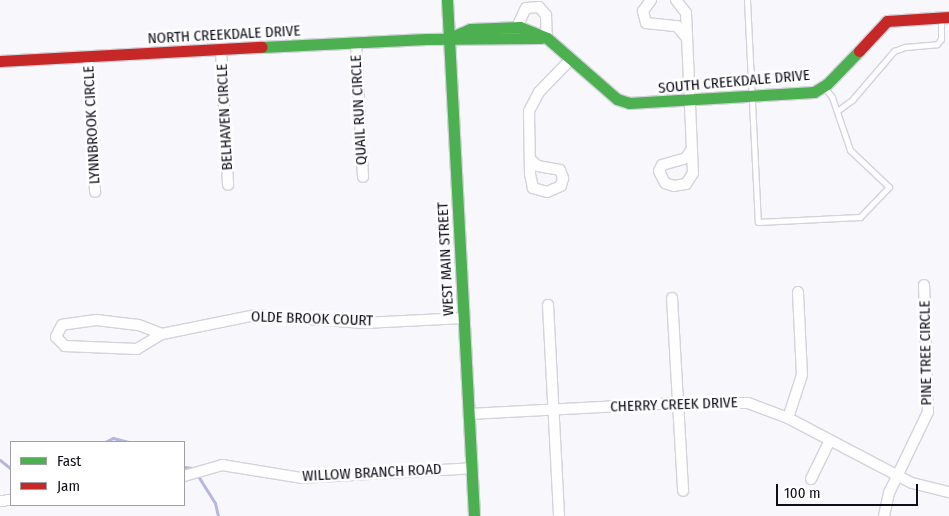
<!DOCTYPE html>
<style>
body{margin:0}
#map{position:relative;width:949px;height:516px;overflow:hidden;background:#f8f8fc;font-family:"Fira Sans Condensed",sans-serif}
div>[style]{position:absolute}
.stream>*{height:3px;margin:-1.5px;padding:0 1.5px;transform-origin:1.5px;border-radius:1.5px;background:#b6b7e1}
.roads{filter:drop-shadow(1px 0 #d2d3db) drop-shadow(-1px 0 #d2d3db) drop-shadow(0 1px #d2d3db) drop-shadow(0 -1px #d2d3db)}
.lane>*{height:5px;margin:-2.5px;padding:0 2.5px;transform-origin:2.5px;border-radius:2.5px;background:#fefeff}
.street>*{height:10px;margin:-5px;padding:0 5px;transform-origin:5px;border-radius:5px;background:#fefeff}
.fast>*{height:11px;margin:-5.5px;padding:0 5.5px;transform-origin:5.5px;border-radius:5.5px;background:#4caf50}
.jam>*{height:11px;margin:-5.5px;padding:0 5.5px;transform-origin:5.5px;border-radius:5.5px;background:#c62828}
span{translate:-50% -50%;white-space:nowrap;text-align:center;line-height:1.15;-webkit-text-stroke:5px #fff;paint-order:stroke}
.street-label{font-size:15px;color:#0f0f1b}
.legend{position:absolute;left:10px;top:441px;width:175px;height:65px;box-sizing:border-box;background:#fff;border:1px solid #9f9fa4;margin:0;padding:6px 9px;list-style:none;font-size:15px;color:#0f0f1b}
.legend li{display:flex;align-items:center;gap:10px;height:25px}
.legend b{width:25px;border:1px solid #9f9fa4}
.scale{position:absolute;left:776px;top:484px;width:142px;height:22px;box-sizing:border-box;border:2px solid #0f0f1b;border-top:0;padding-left:6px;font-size:15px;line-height:18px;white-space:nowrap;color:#0f0f1b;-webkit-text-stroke:4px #fff;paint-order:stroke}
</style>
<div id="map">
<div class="stream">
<i style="left:105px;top:442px;width:9px;rotate:-27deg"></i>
<i style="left:113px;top:438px;width:16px;rotate:14deg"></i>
<i style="left:0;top:460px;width:14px;rotate:39deg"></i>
<i style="left:184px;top:467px;width:9px;rotate:6deg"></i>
<i style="left:193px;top:468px;width:41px;rotate:57.8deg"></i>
<i style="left:215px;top:503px;width:13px;rotate:77deg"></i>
</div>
<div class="roads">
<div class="lane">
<i style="left:747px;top:0;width:222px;rotate:87.2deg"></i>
<i style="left:758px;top:222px;width:102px;rotate:-2.8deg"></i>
<i style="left:860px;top:217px;width:42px;rotate:-46deg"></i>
<i style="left:889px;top:187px;width:54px;rotate:-136.5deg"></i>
<i style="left:850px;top:150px;width:56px;rotate:-108.8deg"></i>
<i style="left:832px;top:97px;width:13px;rotate:-129deg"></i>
<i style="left:837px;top:111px;width:19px;rotate:-36deg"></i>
<i style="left:852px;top:100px;width:65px;rotate:-49.4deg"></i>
<i style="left:894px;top:51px;width:12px;rotate:-20deg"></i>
<i style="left:905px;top:47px;width:32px;rotate:-5deg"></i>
<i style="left:937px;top:44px;width:6px;rotate:-51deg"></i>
<i style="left:941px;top:39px;width:21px;rotate:-90deg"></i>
</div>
<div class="street">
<i style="left:651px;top:0;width:14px;rotate:126deg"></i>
<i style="left:643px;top:11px;width:12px;rotate:76deg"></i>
<i style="left:646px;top:23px;width:31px;rotate:6deg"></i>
<i style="left:677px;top:26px;width:13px;rotate:51deg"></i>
<i style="left:676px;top:0;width:16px;rotate:52deg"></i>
<i style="left:686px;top:13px;width:160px;rotate:87.5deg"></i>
<i style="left:693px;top:173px;width:13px;rotate:122deg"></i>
<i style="left:686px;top:184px;width:12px;rotate:171deg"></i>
<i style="left:674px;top:186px;width:9px;rotate:-162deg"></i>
<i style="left:665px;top:183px;width:13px;rotate:-117deg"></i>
<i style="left:659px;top:171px;width:7px;rotate:-63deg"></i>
<i style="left:662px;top:165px;width:25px;rotate:-16deg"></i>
<i style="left:686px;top:158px;width:9px;rotate:-58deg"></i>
<i style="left:517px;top:27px;width:21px;rotate:-65deg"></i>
<i style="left:526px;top:8px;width:13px;rotate:-4deg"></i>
<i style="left:539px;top:7px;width:11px;rotate:49deg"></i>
<i style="left:546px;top:15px;width:23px;rotate:88deg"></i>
<i style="left:356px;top:43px;width:134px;rotate:87deg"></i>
<i style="left:221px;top:50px;width:135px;rotate:87deg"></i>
<i style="left:88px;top:57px;width:135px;rotate:87deg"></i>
<i style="left:531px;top:160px;width:9px;rotate:41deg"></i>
<i style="left:538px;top:166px;width:22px;rotate:10deg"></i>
<i style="left:560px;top:170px;width:9px;rotate:69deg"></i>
<i style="left:563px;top:178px;width:8px;rotate:104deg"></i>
<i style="left:561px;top:186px;width:15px;rotate:157deg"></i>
<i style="left:547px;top:192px;width:15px;rotate:-164deg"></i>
<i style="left:533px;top:188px;width:14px;rotate:-102deg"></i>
<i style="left:530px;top:174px;width:63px;rotate:-90.9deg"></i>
<i style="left:529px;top:111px;width:21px;rotate:-62deg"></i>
<i style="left:539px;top:92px;width:46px;rotate:-45.9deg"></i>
<i style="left:672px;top:298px;width:193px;rotate:86.7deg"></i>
<i style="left:548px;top:305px;width:211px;rotate:87deg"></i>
<i style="left:162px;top:334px;width:26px;rotate:-159deg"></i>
<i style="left:138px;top:325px;width:42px;rotate:-173.2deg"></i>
<i style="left:96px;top:320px;width:34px;rotate:172deg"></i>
<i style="left:62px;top:325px;width:13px;rotate:117deg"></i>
<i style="left:56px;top:337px;width:13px;rotate:45deg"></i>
<i style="left:65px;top:346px;width:72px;rotate:2.4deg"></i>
<i style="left:137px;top:349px;width:29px;rotate:-31deg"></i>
<i style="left:162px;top:334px;width:95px;rotate:-11.5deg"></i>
<i style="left:255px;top:315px;width:109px;rotate:4.2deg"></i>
<i style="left:364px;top:323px;width:100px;rotate:-2.9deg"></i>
<i style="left:469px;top:414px;width:208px;rotate:-3deg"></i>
<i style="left:677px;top:403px;width:71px"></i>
<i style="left:748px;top:403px;width:43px;rotate:20.6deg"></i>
<i style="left:788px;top:418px;width:140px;rotate:27.7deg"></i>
<i style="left:912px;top:483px;width:38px;rotate:14deg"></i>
<i style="left:788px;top:418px;width:45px;rotate:-72deg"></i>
<i style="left:802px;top:375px;width:83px;rotate:-92.8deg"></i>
<i style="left:184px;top:476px;width:40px;rotate:-16deg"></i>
<i style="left:222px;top:465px;width:80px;rotate:9.3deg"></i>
<i style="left:301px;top:478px;width:171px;rotate:-3.3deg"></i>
<i style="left:811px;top:479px;width:43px;rotate:-64deg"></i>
<i style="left:0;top:501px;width:11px;rotate:-5deg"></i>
<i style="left:884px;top:516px;width:24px;rotate:-78deg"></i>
<i style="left:889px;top:493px;width:90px;rotate:-64.3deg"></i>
<i style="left:928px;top:412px;width:127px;rotate:-91.8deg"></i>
</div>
<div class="fast">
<i style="left:447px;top:0;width:517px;rotate:87deg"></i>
<i style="left:449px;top:38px;width:23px;rotate:-23deg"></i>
<i style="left:470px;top:29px;width:50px;rotate:-2.3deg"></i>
<i style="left:520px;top:27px;width:29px;rotate:22deg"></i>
<i style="left:547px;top:38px;width:93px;rotate:41.1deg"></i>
<i style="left:617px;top:99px;width:13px;rotate:18deg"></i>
<i style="left:629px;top:103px;width:185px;rotate:-3.4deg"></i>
<i style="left:814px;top:92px;width:15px;rotate:-32deg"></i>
<i style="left:827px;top:84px;width:46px;rotate:-45.9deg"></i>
<i style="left:262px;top:47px;width:164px;rotate:-2.8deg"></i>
<i style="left:426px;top:39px;width:115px;rotate:-0.5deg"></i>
</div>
<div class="jam">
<i style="left:859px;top:51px;width:41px;rotate:-47deg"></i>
<i style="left:887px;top:21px;width:62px;rotate:-3.7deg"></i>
<i style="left:0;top:61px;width:262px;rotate:-3.1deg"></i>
</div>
</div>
<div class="street-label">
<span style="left:224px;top:35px;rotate:-3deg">NORTH CREEKDALE DRIVE</span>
<span style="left:734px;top:82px;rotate:-5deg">SOUTH CREEKDALE DRIVE</span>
<span style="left:359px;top:110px;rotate:-93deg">QUAIL RUN CIRCLE</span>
<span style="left:225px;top:117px;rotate:-93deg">BELHAVEN CIRCLE</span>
<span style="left:92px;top:125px;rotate:-93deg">LYNNBROOK CIRCLE</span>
<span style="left:446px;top:259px;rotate:-93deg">WEST MAIN STREET</span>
<span style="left:312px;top:319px;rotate:2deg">OLDE BROOK COURT</span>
<span style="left:926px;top:353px;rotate:-91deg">PINE TREE CIRCLE</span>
<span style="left:674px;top:405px;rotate:-2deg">CHERRY CREEK DRIVE</span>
<span style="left:372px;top:473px;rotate:-3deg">WILLOW BRANCH ROAD</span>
</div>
<ul class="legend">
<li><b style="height:6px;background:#4caf50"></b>Fast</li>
<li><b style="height:6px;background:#c62828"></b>Jam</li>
</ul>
<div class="scale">100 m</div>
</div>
